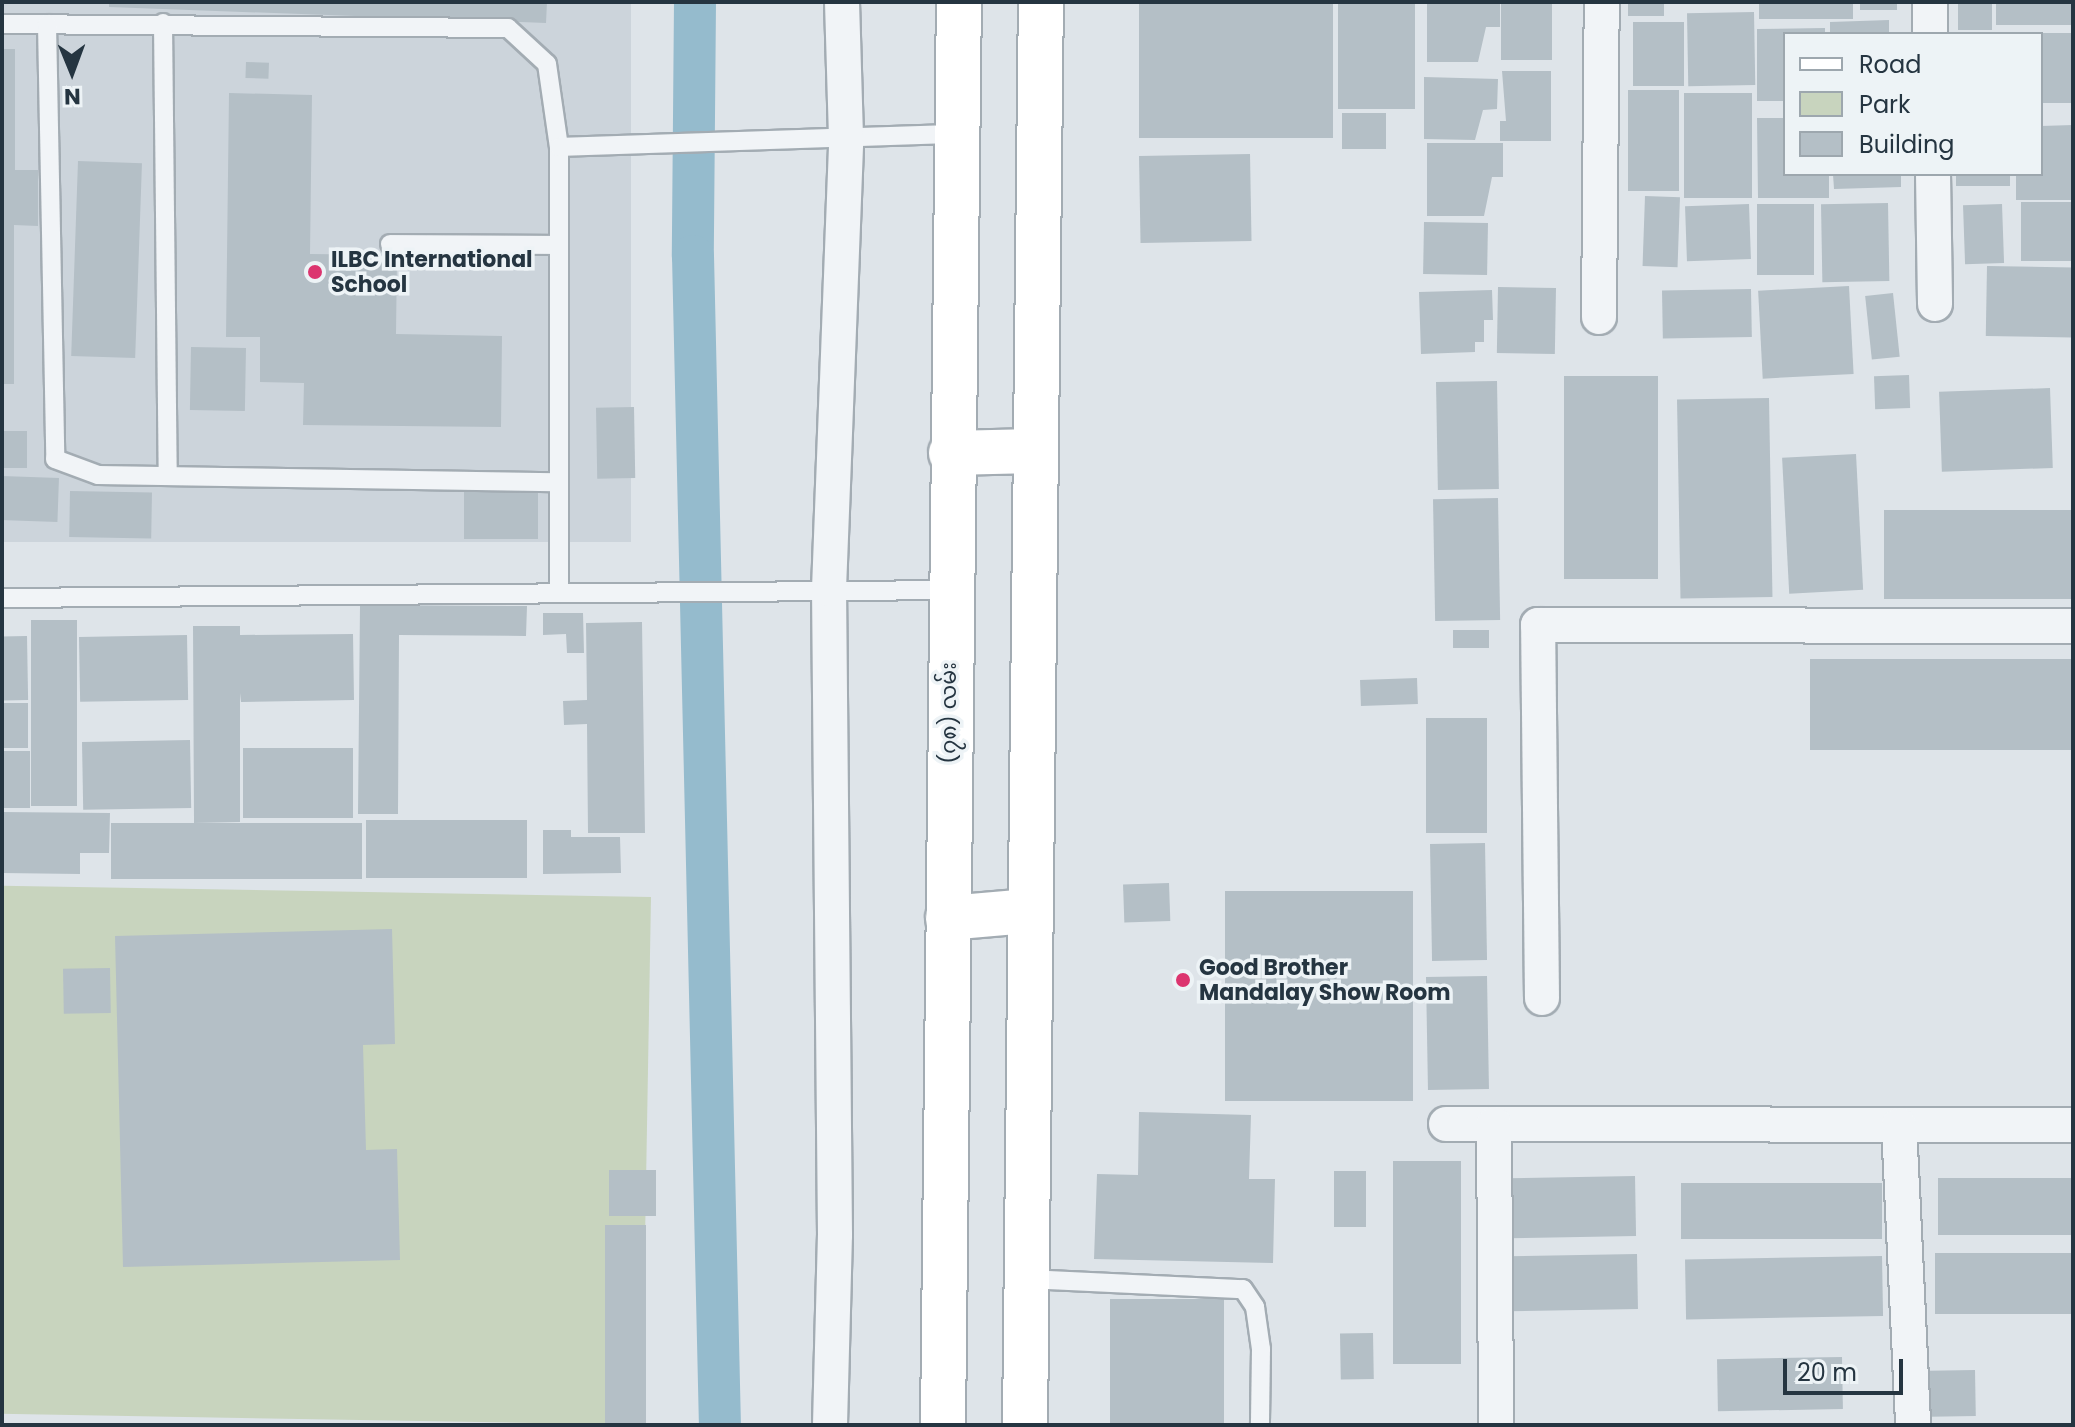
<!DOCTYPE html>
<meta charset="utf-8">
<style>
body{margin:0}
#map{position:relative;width:2075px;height:1427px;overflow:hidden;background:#dee4e9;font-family:Poppins,"Noto Sans Myanmar",sans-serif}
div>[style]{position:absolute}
.built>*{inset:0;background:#ccd4db;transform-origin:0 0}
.green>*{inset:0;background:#c8d4be;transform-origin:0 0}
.canal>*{height:42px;margin:-21px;padding:0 21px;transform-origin:21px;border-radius:21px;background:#95bbcd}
.building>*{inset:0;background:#b4bfc6;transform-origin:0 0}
.roads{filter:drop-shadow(2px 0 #a3acb3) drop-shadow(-2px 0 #a3acb3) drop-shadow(0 2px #a3acb3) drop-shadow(0 -2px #a3acb3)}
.service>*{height:18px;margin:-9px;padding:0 9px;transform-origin:9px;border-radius:9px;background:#f1f4f7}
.minor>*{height:34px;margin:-17px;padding:0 17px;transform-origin:17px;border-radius:17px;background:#f1f4f7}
.primary>*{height:44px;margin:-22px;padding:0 22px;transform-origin:22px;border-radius:22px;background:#fff}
.trunk>*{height:44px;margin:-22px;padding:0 22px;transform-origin:22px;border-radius:22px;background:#fff}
.dots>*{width:22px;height:22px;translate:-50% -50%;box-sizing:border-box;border:4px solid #edf3f6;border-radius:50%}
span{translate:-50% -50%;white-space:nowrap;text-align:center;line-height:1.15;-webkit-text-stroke:7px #edf3f6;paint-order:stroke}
.poi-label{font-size:22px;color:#253541;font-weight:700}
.left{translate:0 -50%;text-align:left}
.street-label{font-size:22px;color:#253541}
.frame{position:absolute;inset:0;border:4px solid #253541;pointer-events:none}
.legend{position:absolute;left:1783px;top:32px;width:260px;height:144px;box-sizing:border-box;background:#edf3f6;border:2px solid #9da7ae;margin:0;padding:10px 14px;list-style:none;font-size:24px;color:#253541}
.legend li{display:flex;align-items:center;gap:16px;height:40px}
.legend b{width:40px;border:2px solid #9da7ae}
.north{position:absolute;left:32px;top:32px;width:80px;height:80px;-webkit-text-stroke:6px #edf3f6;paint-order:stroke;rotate:179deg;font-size:22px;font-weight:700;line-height:32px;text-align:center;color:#253541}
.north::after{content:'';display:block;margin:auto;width:28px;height:36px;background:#253541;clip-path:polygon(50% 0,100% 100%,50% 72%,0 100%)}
.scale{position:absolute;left:1783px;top:1359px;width:120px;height:36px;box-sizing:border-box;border:4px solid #253541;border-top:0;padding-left:10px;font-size:24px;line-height:28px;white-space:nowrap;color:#253541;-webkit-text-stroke:6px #edf3f6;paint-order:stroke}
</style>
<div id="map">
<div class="built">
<i style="left:2px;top:2px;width:629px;height:540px"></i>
</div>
<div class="green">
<i style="left:651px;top:897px;width:528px;height:649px;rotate:91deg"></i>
</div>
<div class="canal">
<i style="left:695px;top:2px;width:254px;rotate:90.5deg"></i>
<i style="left:693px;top:256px;width:1169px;rotate:88.68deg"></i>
</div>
<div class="building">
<i style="clip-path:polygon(109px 2px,547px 2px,546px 23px,109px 7px)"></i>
<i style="left:1139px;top:2px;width:194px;height:136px"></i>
<i style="left:1338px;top:2px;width:77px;height:107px"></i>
<i style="clip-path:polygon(1427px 2px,1500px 2px,1500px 27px,1486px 27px,1478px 62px,1427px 62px)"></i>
<i style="left:1501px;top:2px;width:51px;height:58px"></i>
<i style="left:1628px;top:2px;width:36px;height:14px"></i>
<i style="left:1759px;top:2px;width:94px;height:17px"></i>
<i style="left:1860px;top:2px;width:37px;height:8px"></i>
<i style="left:1958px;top:2px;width:34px;height:28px"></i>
<i style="left:1996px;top:2px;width:77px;height:23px"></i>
<i style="left:1754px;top:12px;width:73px;height:67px;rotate:89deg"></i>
<i style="clip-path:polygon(1889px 20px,1889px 34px,1830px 34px,1830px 22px)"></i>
<i style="left:1633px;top:22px;width:51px;height:64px"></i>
<i style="clip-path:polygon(1825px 28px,1825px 34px,1785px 34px,1785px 101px,1757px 101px,1757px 29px)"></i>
<i style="left:2073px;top:33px;width:70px;height:32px;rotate:90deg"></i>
<i style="clip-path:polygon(2px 49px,15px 49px,15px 170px,38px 170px,38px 226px,14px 225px,14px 384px,2px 384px)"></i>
<i style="left:246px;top:62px;width:23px;height:16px;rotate:2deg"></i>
<i style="clip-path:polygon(1502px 71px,1551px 71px,1551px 141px,1500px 141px,1500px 121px,1506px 121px)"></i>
<i style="clip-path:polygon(1424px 77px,1498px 79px,1497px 109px,1483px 110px,1475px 140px,1424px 139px)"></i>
<i style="left:1628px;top:90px;width:51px;height:101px"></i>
<i style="clip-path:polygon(229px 93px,312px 95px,310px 254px,397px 255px,396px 334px,502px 336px,501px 427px,303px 425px,304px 383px,260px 382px,260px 337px,226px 337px)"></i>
<i style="left:1684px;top:93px;width:68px;height:105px"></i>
<i style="left:1342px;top:113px;width:44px;height:36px"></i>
<i style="clip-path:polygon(1757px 118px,1785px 118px,1785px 174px,1829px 174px,1829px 198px,1758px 198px)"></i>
<i style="clip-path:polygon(2073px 125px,2073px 200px,2016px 200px,2016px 174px,2041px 174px,2041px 126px)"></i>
<i style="clip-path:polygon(1427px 143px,1503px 143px,1503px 177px,1492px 177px,1484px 216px,1427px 216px)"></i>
<i style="left:1250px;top:154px;width:87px;height:111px;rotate:89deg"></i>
<i style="left:78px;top:161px;width:64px;height:195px;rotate:2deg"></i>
<i style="clip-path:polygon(1833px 174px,1901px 174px,1901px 187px,1834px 189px)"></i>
<i style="left:1956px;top:174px;width:54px;height:12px"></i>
<i style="left:1645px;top:196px;width:35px;height:70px;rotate:2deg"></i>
<i style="left:2073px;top:202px;width:59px;height:52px;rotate:90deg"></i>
<i style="left:1888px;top:203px;width:78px;height:67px;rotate:89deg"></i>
<i style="left:1749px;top:204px;width:55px;height:64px;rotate:88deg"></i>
<i style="left:1757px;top:204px;width:57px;height:71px"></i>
<i style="left:2002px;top:204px;width:59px;height:39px;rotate:88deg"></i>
<i style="left:1424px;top:222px;width:64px;height:52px;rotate:1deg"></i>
<i style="left:1987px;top:266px;width:86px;height:70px;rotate:1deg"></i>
<i style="left:1849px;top:286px;width:88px;height:91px;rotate:87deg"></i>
<i style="left:1498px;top:287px;width:58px;height:66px;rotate:1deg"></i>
<i style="left:1751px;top:289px;width:48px;height:89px;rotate:89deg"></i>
<i style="clip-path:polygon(1492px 290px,1493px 320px,1484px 320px,1484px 342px,1475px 342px,1475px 352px,1421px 354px,1419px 292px)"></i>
<i style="left:1893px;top:293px;width:64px;height:28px;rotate:84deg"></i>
<i style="left:191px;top:347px;width:55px;height:63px;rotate:1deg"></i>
<i style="left:1909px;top:375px;width:33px;height:35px;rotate:88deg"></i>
<i style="left:1658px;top:376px;width:203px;height:94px;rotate:90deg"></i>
<i style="left:1497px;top:381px;width:108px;height:61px;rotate:89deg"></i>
<i style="left:2050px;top:388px;width:80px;height:111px;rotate:88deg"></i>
<i style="left:1769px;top:398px;width:199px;height:92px;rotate:89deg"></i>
<i style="left:634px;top:407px;width:71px;height:38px;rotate:89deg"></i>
<i style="left:2px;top:431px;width:25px;height:37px"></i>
<i style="left:1856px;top:454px;width:136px;height:74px;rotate:87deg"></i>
<i style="left:2px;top:476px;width:57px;height:44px;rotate:2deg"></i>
<i style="left:70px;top:491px;width:82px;height:46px;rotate:1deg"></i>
<i style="left:464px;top:491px;width:74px;height:48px"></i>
<i style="left:1498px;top:498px;width:122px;height:65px;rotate:89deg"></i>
<i style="left:2073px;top:510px;width:89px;height:189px;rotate:90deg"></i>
<i style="clip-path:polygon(360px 605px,527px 606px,526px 636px,399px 635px,398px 814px,358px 814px)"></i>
<i style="clip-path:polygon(543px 613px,583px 613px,584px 653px,567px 653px,566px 634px,543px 635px)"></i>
<i style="left:31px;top:620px;width:46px;height:186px"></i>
<i style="clip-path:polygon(642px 622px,645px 833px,588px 833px,587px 724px,564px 725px,563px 701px,587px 700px,586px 623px)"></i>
<i style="clip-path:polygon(193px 626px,240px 626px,240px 635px,353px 634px,354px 700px,241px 702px,240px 693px,240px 822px,194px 823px)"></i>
<i style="left:1489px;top:630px;width:18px;height:36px;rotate:90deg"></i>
<i style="left:187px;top:635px;width:65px;height:108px;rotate:89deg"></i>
<i style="left:27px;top:636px;width:64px;height:25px;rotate:89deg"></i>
<i style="left:2073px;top:659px;width:91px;height:263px;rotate:90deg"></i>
<i style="left:1417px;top:678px;width:26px;height:57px;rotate:88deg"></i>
<i style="left:2px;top:703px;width:26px;height:45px"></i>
<i style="left:1426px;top:718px;width:61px;height:115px"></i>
<i style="left:190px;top:740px;width:68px;height:108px;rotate:89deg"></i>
<i style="left:243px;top:748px;width:110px;height:70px"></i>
<i style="left:2px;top:751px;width:28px;height:57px"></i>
<i style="clip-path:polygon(2px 812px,110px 813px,109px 853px,80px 853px,80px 874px,2px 873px)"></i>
<i style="left:366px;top:820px;width:161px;height:58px"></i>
<i style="left:362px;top:823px;width:56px;height:251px;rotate:90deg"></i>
<i style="clip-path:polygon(543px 830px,571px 830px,571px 837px,620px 837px,621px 873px,543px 874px)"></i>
<i style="left:1485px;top:843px;width:117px;height:55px;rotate:89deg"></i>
<i style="left:1169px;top:883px;width:38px;height:46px;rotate:88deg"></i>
<i style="left:1413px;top:891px;width:210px;height:188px;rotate:90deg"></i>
<i style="clip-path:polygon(392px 929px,395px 1044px,363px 1045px,366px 1150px,397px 1149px,400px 1260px,123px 1267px,115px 936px)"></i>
<i style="left:110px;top:968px;width:45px;height:47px;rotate:89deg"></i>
<i style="left:1487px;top:976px;width:113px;height:61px;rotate:89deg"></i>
<i style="clip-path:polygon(1139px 1112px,1251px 1115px,1249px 1179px,1275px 1179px,1273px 1263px,1094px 1259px,1097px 1174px,1138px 1175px)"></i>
<i style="left:1393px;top:1161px;width:68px;height:203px"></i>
<i style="left:609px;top:1170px;width:47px;height:46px"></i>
<i style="left:1334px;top:1171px;width:32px;height:56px"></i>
<i style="left:1635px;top:1176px;width:60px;height:129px;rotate:89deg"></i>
<i style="left:2073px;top:1178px;width:57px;height:135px;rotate:90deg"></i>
<i style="left:1882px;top:1183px;width:56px;height:201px;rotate:90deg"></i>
<i style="left:605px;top:1225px;width:41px;height:200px"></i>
<i style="left:2073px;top:1253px;width:61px;height:138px;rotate:90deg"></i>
<i style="left:1637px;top:1254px;width:55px;height:130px;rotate:89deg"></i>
<i style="left:1882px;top:1256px;width:60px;height:197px;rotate:89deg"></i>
<i style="left:1224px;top:1299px;width:126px;height:114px;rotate:90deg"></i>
<i style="left:1373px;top:1333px;width:46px;height:33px;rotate:89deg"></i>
<i style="left:1842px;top:1357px;width:52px;height:125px;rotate:89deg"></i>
<i style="left:1975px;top:1370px;width:46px;height:46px;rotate:89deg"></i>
</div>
<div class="roads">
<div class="service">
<i style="left:163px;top:23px;width:453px;rotate:89.4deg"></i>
<i style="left:2px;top:24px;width:506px;rotate:0.45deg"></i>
<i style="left:508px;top:28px;width:53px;rotate:42.7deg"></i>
<i style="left:547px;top:64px;width:84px;rotate:81.8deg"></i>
<i style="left:47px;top:24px;width:435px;rotate:88.9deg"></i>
<i style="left:55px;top:459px;width:46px;rotate:20.4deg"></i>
<i style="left:98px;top:475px;width:461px;rotate:0.9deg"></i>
<i style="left:390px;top:244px;width:168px;rotate:0.3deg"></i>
<i style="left:559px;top:590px;width:443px;rotate:-90deg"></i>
<i style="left:559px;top:147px;width:398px;rotate:-1.9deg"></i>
<i style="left:2px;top:598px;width:947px;rotate:-0.48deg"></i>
<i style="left:1027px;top:1279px;width:216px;rotate:2.7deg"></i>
<i style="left:1243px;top:1289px;width:22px;rotate:56deg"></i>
<i style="left:1255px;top:1307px;width:42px;rotate:81.9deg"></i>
<i style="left:1261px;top:1349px;width:76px;rotate:90.8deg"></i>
</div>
<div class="minor">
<i style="left:1930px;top:2px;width:32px;rotate:90deg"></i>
<i style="left:1933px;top:174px;width:130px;rotate:89.1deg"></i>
<i style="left:1599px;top:317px;width:315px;rotate:-89.5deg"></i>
<i style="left:1542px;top:998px;width:373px;rotate:-90.6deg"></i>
<i style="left:1538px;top:625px;width:535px;rotate:0.11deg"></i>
<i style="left:1446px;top:1124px;width:627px;rotate:0.09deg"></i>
<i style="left:1494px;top:1124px;width:301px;rotate:89.6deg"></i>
<i style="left:1899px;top:1125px;width:300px;rotate:87.3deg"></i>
<i style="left:830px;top:1425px;width:190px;rotate:-88.5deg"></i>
<i style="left:835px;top:1235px;width:646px;rotate:-90.53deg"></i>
<i style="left:829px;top:589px;width:452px;rotate:-87.8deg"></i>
<i style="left:846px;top:137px;width:135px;rotate:-91.7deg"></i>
</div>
<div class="primary">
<i style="left:943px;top:1425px;width:1423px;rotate:-89.36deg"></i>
<i style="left:1025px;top:1425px;width:1423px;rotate:-89.36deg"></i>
</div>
<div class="trunk">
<i style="left:951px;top:453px;width:83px;rotate:-1.4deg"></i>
<i style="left:948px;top:918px;width:80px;rotate:-5deg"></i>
</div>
</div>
<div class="dots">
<i style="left:315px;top:272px;background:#dc356f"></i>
<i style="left:1183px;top:980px;background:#dc356f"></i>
</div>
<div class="poi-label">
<span class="left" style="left:331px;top:272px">ILBC International<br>School</span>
<span class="left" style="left:1199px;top:980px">Good Brother<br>Mandalay Show Room</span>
</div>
<div class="street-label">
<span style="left:949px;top:713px;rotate:-90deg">(၇၈) လမ်း</span>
</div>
<div class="frame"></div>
<ul class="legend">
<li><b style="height:10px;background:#fff"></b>Road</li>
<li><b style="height:22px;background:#c8d4be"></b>Park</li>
<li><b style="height:22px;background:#b4bfc6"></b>Building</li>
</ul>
<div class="north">N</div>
<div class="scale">20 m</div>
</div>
